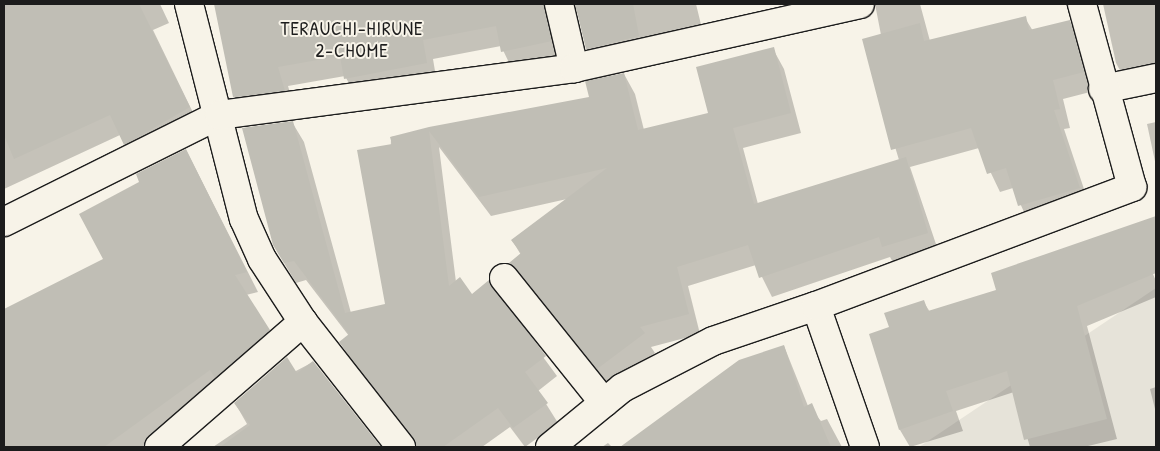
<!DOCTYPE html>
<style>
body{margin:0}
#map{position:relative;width:1160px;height:451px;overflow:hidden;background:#f7f3e8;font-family:"Patrick Hand",sans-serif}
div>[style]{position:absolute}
.built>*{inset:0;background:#e6e3d9}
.shadow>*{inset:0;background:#0003}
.building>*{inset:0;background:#c0beb5}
.roads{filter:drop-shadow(1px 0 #1c1c1c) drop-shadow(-1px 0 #1c1c1c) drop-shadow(0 1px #1c1c1c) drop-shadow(0 -1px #1c1c1c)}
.minor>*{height:28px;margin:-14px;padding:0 14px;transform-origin:14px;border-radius:14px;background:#f7f3e8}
span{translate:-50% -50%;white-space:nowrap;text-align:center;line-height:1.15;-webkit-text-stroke:4px #f7f3e8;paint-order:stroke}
.neighbourhood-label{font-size:19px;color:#1c1c1c;letter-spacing:1px}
.frame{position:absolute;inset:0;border:5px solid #1c1c1c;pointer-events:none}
</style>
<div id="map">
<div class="built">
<i style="clip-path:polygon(1156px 288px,1156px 447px,919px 447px)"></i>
</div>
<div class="shadow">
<i style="clip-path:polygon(4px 4px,160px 4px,169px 23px,153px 30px,200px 127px,136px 164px,120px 135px,4px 189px)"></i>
<i style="clip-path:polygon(216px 4px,696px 4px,705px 41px,598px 68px,587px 49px,578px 11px,567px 8px,562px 60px,513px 71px,501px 46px,433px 59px,437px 83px,357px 98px,345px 76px,288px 86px,295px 110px,246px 116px,235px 97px)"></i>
<i style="clip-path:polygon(875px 4px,920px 4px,930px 41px,1025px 18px,1033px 31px,1070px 22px,1081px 41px,1094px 91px,1063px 99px,1070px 128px,1064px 129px,1090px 207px,1030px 225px,1013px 188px,1000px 192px,979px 148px,910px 167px,939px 253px,895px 266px,890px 257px,772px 297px,756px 265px,688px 286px,700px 334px,651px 347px,655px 353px,609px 388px,510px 264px,521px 255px,512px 240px,567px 199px,491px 216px,439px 147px,456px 282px,472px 295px,488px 282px,557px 376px,538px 391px,558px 423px,525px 447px,510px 427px,482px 447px,416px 447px,352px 362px,340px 342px,349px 336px,306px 280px,296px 283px,277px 251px,292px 122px,304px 142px,351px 313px,387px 305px,391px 137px,591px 98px,624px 74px,635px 94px,644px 130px,709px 114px,773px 49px,784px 69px,801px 133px,743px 148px,758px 204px,899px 160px,863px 40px,881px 35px)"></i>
<i style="clip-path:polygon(1103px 4px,1156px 4px,1156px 77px,1127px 83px,1116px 63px)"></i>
<i style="clip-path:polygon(1156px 122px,1156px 166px,1147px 124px)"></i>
<i style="clip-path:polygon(186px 150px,258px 292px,246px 295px,280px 351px,143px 447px,4px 447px,4px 311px,105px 260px,141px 182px)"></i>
<i style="clip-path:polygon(1141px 246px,1156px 281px,1156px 297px,1087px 326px,1117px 439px,1084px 447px,1030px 447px,1014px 392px,956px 411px,963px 431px,910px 447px,900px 430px,870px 335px,891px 328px,923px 301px,930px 312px)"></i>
<i style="clip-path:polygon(784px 346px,808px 406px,821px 421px,827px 419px,842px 447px,622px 447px,739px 361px)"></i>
<i style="clip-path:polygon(313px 362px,380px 447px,213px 447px,247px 424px,235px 403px)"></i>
<i style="clip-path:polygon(1156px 387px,1156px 413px,1150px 389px)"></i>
<i style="clip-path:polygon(608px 443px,612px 447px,602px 447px)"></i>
</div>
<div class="building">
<i style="clip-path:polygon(4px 4px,139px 4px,190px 107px,124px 145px,110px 115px,14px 159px,4px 135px)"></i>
<i style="clip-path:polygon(214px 4px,544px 4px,552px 41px,501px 52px,496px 26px,423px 40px,427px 63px,344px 79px,340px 56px,278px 67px,285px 91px,233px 97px)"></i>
<i style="clip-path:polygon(575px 4px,633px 4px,639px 36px,586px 49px)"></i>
<i style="clip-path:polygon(1026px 16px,1029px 30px,1070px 20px,1084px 72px,1053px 80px,1060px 109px,1054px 110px,1080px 188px,1018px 206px,1006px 168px,987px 174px,971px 128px,891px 150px,862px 39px,920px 23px,924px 41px)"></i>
<i style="clip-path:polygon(774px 47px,791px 113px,733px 128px,754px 204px,906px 157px,928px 233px,882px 247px,879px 237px,759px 278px,748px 245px,677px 267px,689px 314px,640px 327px,645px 333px,597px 369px,509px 263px,521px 253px,511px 240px,607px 168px,479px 197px,429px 131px,449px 286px,460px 277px,472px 294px,489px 280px,546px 356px,525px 372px,548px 403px,513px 428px,498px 408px,443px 447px,416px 447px,413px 437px,339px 342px,349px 334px,294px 261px,284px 263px,273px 245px,242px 128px,293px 121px,345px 313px,385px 304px,357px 150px,392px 144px,390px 137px,429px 127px,589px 97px,585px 81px,624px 73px,638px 130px,708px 113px,696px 67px)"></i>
<i style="clip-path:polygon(186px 149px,247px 272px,235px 275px,270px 330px,215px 378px,210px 370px,104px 447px,4px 447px,4px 309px,103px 259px,79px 214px,139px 182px,136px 174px)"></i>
<i style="clip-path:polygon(1156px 216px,1156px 273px,1077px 306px,1107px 419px,1024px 440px,1007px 371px,946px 391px,953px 411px,899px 430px,869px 334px,889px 327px,884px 313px,924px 300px,928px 311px,996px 290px,991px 273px)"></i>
<i style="clip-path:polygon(784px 345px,804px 407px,812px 403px,831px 447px,620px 447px,739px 360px)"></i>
<i style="clip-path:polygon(287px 357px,297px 373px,313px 361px,381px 447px,220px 447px,250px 425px,234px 403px)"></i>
</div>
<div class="roads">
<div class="minor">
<i style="left:189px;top:4px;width:222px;rotate:75.7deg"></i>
<i style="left:244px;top:219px;width:44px;rotate:65.8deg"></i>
<i style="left:262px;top:259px;width:75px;rotate:56.9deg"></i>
<i style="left:303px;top:322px;width:159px;rotate:51.9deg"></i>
<i style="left:559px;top:4px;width:66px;rotate:76.8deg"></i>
<i style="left:1103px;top:89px;width:54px;rotate:-11.7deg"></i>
<i style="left:4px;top:222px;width:240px;rotate:-26.5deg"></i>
<i style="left:219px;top:115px;width:358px;rotate:-7.5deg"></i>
<i style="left:574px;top:68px;width:293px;rotate:-12.6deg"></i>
<i style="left:504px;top:278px;width:160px;rotate:51.3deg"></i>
<i style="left:159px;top:447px;width:191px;rotate:-41deg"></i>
<i style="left:550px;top:447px;width:93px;rotate:-39.3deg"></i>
<i style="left:622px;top:388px;width:102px;rotate:-27.3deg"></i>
<i style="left:713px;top:341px;width:109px;rotate:-18.8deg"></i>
<i style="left:865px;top:447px;width:149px;rotate:-109.2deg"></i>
<i style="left:816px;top:306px;width:338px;rotate:-20.6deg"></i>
<i style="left:1132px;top:187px;width:190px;rotate:-105.3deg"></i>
</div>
</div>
<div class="neighbourhood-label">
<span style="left:352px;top:40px">TERAUCHI-HIRUNE<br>2-CHOME</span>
</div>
<div class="frame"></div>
</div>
